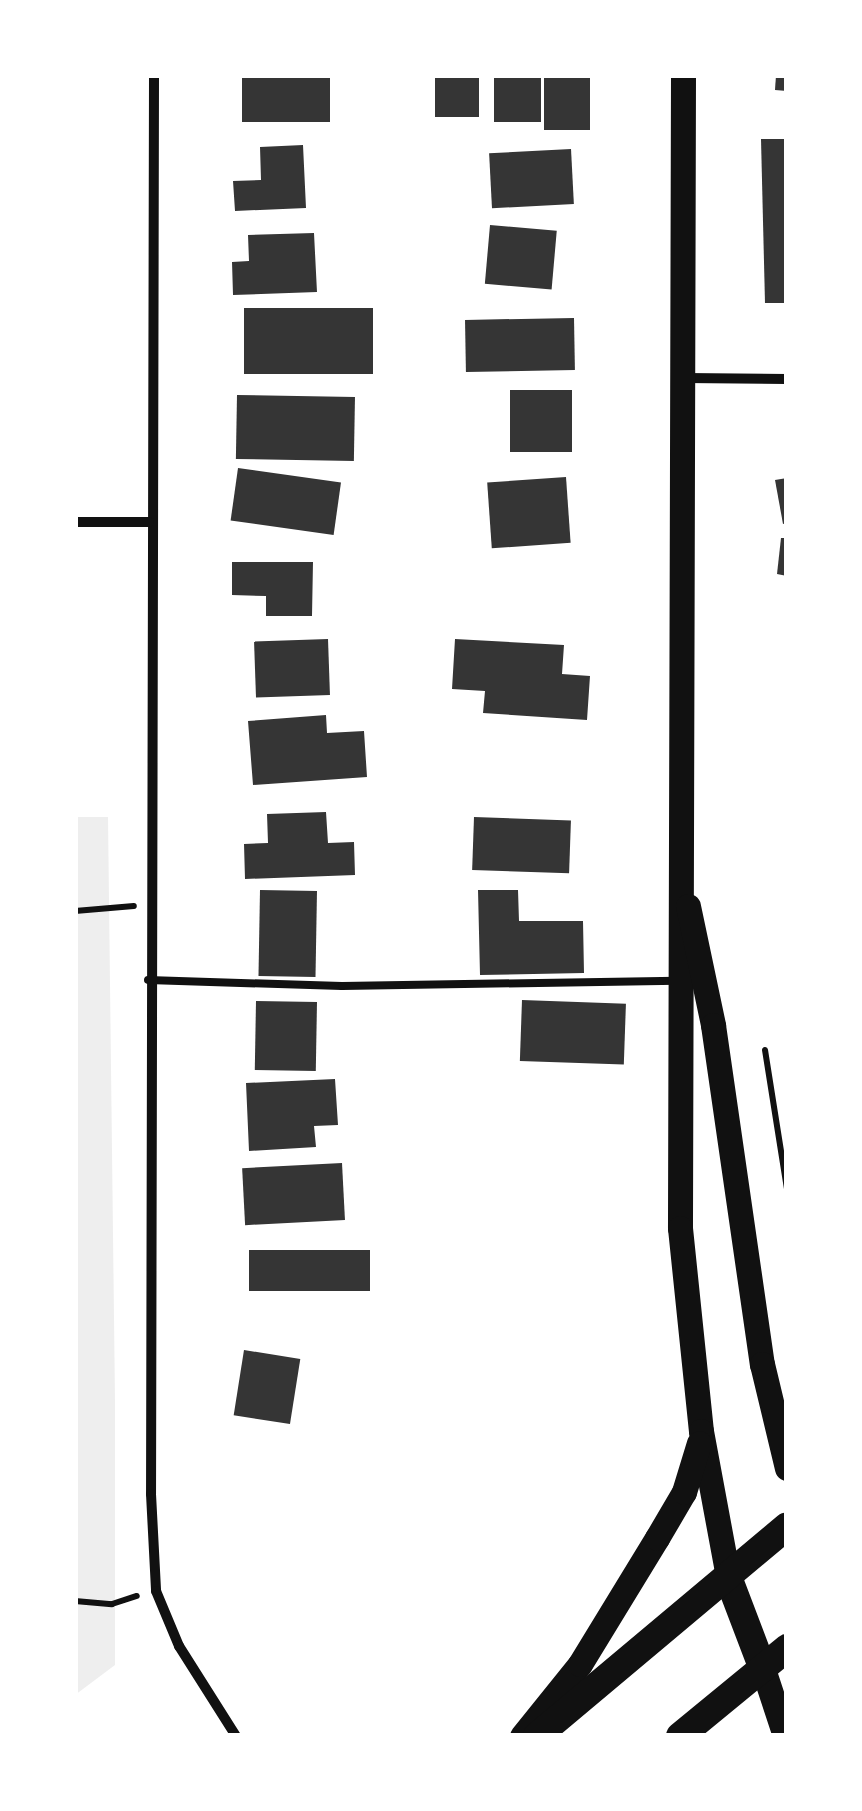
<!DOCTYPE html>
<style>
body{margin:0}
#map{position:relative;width:862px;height:1811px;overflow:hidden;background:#fff;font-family:Signika,sans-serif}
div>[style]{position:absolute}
.green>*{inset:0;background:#eee}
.building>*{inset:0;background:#353535;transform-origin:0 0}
.path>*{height:6px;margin:-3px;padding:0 3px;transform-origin:3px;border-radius:3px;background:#111}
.service>*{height:8px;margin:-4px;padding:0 4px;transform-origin:4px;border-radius:4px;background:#111}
.minor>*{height:10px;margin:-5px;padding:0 5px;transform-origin:5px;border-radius:5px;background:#111}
.primary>*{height:25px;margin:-12.5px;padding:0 12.5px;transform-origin:12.5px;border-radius:12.5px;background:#111}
.trunk>*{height:28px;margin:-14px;padding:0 14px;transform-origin:14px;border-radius:14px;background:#111}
span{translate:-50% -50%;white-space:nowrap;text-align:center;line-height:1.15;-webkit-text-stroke:8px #fff;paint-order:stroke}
.frame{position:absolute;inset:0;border:78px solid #fff;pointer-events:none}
</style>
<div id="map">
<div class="green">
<i style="clip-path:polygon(75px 817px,108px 817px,115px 1401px,115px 1665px,75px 1695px)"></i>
</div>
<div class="building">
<i style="left:242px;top:75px;width:88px;height:47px"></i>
<i style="left:435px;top:75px;width:44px;height:42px"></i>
<i style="left:494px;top:75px;width:47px;height:47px"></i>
<i style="left:544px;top:75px;width:46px;height:55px"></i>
<i style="clip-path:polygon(776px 75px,787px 75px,787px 91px,775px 90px)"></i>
<i style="clip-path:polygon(761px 139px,787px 139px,787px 303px,765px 303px)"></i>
<i style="clip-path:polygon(303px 145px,306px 208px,235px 211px,233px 181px,261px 180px,260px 147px)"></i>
<i style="left:571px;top:149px;width:55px;height:82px;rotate:87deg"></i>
<i style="left:490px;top:225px;width:67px;height:59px;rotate:5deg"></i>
<i style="clip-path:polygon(314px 233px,317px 292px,233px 295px,232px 262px,249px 261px,248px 235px)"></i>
<i style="left:244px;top:308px;width:129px;height:66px"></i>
<i style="left:574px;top:318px;width:52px;height:109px;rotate:89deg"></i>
<i style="left:510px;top:390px;width:62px;height:62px"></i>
<i style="left:237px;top:395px;width:118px;height:64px;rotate:1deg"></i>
<i style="left:238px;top:468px;width:104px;height:53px;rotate:8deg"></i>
<i style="left:566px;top:477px;width:66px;height:79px;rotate:86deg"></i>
<i style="clip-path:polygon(787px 478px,787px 523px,783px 524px,775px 480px)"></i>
<i style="clip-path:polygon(781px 538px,787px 538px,787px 576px,777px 574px)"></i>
<i style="clip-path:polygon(232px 562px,313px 562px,312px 616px,266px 616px,266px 596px,232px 595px)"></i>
<i style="left:328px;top:639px;width:56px;height:74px;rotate:88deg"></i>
<i style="clip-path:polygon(455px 639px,564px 645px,562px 674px,590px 676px,587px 720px,483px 713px,485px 691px,452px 689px)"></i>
<i style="clip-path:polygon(326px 715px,327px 733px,364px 731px,367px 777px,253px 785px,248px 721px)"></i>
<i style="clip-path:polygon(326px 812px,328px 843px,354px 842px,355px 875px,245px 879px,244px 844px,268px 843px,267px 814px)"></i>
<i style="left:474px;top:817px;width:97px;height:53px;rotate:2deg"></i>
<i style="left:260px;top:890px;width:57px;height:86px;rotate:1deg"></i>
<i style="clip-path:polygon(478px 890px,518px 890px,519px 921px,583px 921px,584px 973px,480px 975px)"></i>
<i style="left:522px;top:1000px;width:104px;height:61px;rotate:2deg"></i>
<i style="left:256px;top:1001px;width:61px;height:69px;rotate:1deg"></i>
<i style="clip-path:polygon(335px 1079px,338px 1125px,314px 1126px,316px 1147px,249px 1151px,246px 1083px)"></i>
<i style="left:342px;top:1163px;width:57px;height:100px;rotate:87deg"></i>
<i style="left:249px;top:1250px;width:121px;height:41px"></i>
<i style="left:244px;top:1350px;width:57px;height:66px;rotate:9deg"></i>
</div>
<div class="path">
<i style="left:75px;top:911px;width:59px;rotate:-4.8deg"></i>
<i style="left:765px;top:1050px;width:141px;rotate:81deg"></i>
<i style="left:75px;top:1601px;width:37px;rotate:5deg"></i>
<i style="left:112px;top:1604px;width:26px;rotate:-18deg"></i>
</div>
<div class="service">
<i style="left:148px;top:980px;width:194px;rotate:1.8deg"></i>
<i style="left:342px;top:986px;width:335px;rotate:-0.9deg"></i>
</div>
<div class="minor">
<i style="left:154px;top:75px;width:1419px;rotate:90.12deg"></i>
<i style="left:151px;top:1494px;width:97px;rotate:87deg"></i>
<i style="left:156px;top:1591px;width:60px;rotate:67.3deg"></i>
<i style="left:179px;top:1646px;width:107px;rotate:57.7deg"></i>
<i style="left:685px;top:378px;width:102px;rotate:0.6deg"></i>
<i style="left:75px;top:522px;width:74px"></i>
</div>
<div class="primary">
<i style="left:683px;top:75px;width:1153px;rotate:90.15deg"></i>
<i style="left:680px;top:1228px;width:204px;rotate:84.1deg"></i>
<i style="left:701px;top:1431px;width:148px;rotate:79.5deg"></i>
<i style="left:688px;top:906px;width:122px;rotate:78.1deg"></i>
<i style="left:713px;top:1025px;width:343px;rotate:81.8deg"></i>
<i style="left:762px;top:1364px;width:107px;rotate:76.5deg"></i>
<i style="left:763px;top:1669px;width:71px;rotate:71.8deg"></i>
<i style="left:522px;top:1736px;width:92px;rotate:-51.1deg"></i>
<i style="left:580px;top:1664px;width:148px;rotate:-58.6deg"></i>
<i style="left:657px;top:1538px;width:53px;rotate:-59.6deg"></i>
<i style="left:684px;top:1492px;width:51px;rotate:-73deg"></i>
</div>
<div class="trunk">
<i style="left:728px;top:1577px;width:98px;rotate:69.2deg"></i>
<i style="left:537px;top:1736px;width:326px;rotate:-40deg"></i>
<i style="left:680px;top:1736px;width:139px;rotate:-39.4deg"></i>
</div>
<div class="frame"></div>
</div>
